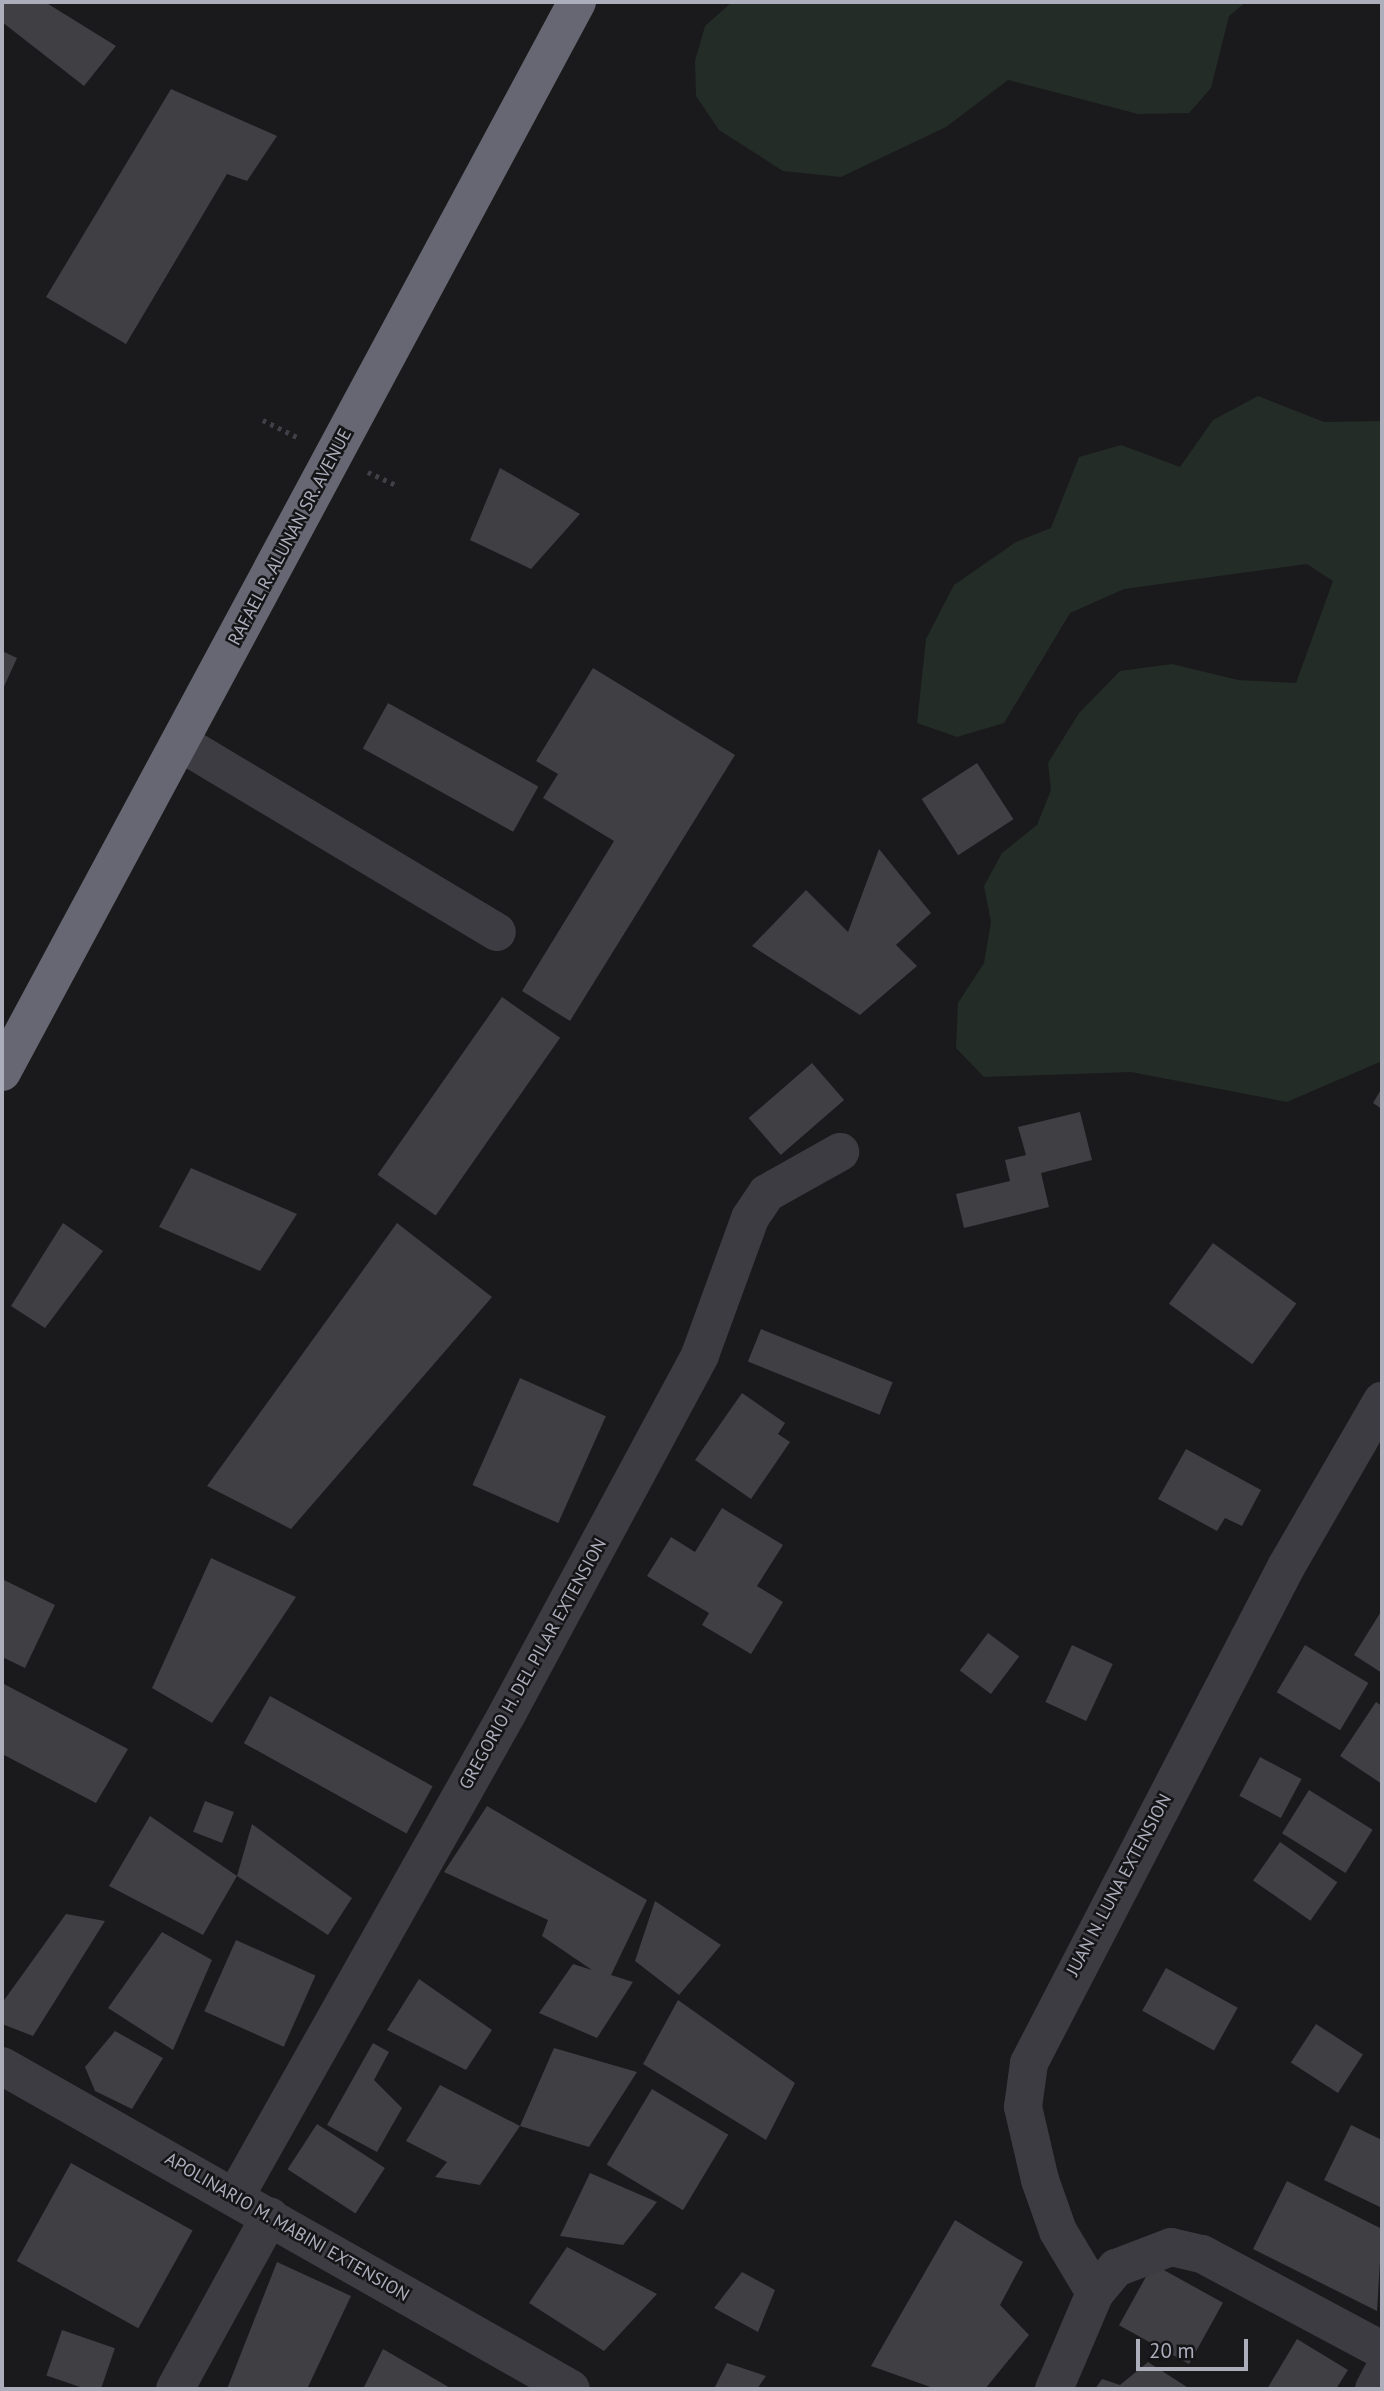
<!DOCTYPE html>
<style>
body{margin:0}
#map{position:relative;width:1384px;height:2391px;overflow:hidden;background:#1a1a1c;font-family:"PT Sans",sans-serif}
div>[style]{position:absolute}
.green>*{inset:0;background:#232c26}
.building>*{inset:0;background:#3f3f44;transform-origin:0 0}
.path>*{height:4.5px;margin-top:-2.25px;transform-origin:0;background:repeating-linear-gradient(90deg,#404148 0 3.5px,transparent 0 8.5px)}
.minor>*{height:38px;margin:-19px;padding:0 19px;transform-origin:19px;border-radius:19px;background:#3d3c43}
.highway>*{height:38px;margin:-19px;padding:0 19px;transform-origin:19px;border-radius:19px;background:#666772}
span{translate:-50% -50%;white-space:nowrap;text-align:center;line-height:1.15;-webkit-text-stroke:5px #151417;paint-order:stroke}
.street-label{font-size:18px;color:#acaebc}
.frame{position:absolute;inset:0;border:4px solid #acaebc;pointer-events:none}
.scale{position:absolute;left:1136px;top:2339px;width:112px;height:32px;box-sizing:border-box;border:4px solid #acaebc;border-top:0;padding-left:9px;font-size:21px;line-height:24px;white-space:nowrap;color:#acaebc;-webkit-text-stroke:5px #151417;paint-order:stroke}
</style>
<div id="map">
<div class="green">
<i style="clip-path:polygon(732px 2px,1246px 2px,1229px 16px,1211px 88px,1189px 113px,1138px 114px,1008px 80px,946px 127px,841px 177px,783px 171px,719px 130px,696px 96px,695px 61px,705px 26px)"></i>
<i style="clip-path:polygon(1258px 396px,1324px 422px,1382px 421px,1382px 1061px,1287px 1102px,1131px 1072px,984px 1077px,956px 1048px,958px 1003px,984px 963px,991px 922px,984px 886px,1002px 853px,1037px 825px,1051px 790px,1048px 763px,1079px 713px,1120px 671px,1172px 664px,1238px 680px,1296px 683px,1333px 581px,1307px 564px,1124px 589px,1070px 613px,1004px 723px,957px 737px,917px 723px,926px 639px,954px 585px,1016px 542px,1051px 528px,1079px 457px,1121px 445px,1180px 467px,1213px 420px)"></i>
</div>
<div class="building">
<i style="clip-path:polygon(2px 2px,45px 2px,116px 46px,84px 86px,2px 22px)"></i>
<i style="clip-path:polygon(171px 89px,277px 136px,247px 181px,227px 174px,126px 344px,46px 297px)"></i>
<i style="clip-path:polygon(500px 468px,580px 514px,531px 569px,470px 540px)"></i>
<i style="clip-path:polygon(2px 651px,17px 658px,2px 691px)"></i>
<i style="clip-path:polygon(593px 668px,735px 755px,570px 1021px,522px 991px,614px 841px,543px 798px,558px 774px,536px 761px)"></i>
<i style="left:388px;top:703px;width:172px;height:52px;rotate:29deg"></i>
<i style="left:977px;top:763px;width:67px;height:66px;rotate:57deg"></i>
<i style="clip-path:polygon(879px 849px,931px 913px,896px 945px,917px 966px,860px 1015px,752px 946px,806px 890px,848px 932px)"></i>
<i style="left:502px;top:997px;width:71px;height:217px;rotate:35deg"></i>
<i style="left:812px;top:1063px;width:49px;height:84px;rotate:49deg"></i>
<i style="clip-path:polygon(1382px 1088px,1382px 1109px,1373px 1103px)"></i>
<i style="clip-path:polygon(1080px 1112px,1092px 1160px,1041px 1173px,1049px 1207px,964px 1228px,956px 1194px,1010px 1181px,1005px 1160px,1026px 1155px,1018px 1127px)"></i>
<i style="clip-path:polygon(191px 1168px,297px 1214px,260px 1271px,159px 1227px)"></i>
<i style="clip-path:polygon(63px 1223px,103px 1251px,45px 1328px,11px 1306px)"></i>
<i style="clip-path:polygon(397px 1223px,492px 1297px,291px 1529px,207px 1486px)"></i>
<i style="left:1213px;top:1243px;width:103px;height:75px;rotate:36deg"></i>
<i style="left:761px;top:1329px;width:142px;height:35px;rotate:22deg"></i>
<i style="left:520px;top:1378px;width:94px;height:117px;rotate:24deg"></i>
<i style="clip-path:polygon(742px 1393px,785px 1423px,778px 1434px,790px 1442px,751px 1499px,695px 1460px)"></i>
<i style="clip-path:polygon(1186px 1449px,1261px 1490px,1242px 1526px,1225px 1518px,1217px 1531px,1158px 1499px)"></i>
<i style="clip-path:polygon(722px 1508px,783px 1545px,757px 1586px,783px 1602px,751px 1654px,702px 1625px,709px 1613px,647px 1576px,671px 1537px,695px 1552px)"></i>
<i style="clip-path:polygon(211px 1558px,296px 1597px,212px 1723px,152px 1688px)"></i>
<i style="clip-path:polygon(2px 1579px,55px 1605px,25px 1668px,2px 1657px)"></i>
<i style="clip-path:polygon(1382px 1610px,1382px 1673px,1354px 1655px)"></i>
<i style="left:988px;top:1633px;width:39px;height:47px;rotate:37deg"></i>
<i style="left:1072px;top:1645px;width:45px;height:63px;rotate:25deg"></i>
<i style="left:1305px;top:1645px;width:74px;height:55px;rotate:31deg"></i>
<i style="clip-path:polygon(2px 1683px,128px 1749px,96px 1803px,2px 1754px)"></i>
<i style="left:270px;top:1696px;width:186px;height:54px;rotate:29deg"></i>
<i style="clip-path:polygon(1376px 1702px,1382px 1706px,1382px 1784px,1340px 1756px)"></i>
<i style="left:1260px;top:1757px;width:47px;height:44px;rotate:28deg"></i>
<i style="left:1309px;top:1790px;width:75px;height:51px;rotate:32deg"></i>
<i style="left:205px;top:1801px;width:31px;height:33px;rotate:21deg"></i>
<i style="clip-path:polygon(487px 1806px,647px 1900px,611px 1975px,633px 1982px,597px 2038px,539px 2013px,573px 1964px,592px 1970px,542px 1936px,548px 1920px,444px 1872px)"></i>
<i style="clip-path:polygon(150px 1816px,237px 1876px,203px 1935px,109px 1886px)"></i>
<i style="clip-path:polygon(252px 1824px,352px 1898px,328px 1935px,237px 1876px)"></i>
<i style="left:1280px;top:1842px;width:70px;height:47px;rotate:35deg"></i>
<i style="clip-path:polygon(655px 1901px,721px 1945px,679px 1995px,635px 1961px)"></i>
<i style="clip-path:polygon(66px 1914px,105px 1921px,33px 2036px,2px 2024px,2px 2003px)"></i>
<i style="clip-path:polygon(162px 1932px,212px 1960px,173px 2050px,108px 2008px)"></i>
<i style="left:236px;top:1940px;width:87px;height:78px;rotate:24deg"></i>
<i style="left:1166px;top:1968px;width:82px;height:49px;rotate:29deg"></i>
<i style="clip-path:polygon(419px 1979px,492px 2030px,466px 2070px,387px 2030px)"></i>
<i style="clip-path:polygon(678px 2000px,795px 2083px,766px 2140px,643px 2064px)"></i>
<i style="left:1316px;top:2024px;width:56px;height:46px;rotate:33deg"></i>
<i style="clip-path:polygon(115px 2031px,163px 2058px,132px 2109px,95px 2091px,85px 2067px)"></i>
<i style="clip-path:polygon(373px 2043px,389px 2052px,374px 2080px,402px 2108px,377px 2152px,327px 2125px)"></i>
<i style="clip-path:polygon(554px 2048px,637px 2072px,589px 2147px,520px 2126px,480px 2185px,435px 2177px,447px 2162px,406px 2141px,440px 2085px,520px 2126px)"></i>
<i style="left:652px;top:2089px;width:89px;height:88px;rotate:31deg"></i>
<i style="left:317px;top:2124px;width:81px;height:54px;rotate:33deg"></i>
<i style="clip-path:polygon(1351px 2125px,1382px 2140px,1382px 2208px,1324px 2180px)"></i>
<i style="left:71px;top:2163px;width:139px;height:112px;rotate:29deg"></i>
<i style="clip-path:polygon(590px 2173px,657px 2202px,623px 2245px,560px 2236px)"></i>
<i style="clip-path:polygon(1287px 2181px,1382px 2229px,1377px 2311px,1253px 2249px)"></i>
<i style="clip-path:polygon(955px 2220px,1023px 2262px,1000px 2305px,1029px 2335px,985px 2389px,936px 2389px,871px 2366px)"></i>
<i style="clip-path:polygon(567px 2247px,657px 2294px,604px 2351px,529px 2303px)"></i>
<i style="clip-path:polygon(277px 2262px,351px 2296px,307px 2389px,227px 2389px)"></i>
<i style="left:1153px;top:2264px;width:80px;height:70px;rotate:29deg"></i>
<i style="clip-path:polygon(742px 2272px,775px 2290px,758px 2332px,714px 2308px)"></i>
<i style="left:62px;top:2330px;width:56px;height:48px;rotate:19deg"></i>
<i style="clip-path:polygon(1297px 2339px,1348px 2370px,1336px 2389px,1267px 2389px)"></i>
<i style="clip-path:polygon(383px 2349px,452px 2389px,363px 2389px)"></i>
<i style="clip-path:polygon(1148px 2362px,1190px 2389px,1095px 2389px,1102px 2379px,1120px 2385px)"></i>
<i style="clip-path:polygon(727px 2363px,766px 2376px,757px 2389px,714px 2389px)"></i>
</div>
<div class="path">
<i style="left:263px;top:420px;width:42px;rotate:26.6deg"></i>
<i style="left:368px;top:472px;width:31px;rotate:25deg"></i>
</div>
<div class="minor">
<i style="left:181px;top:743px;width:368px;rotate:30.9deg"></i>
<i style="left:2px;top:2066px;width:654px;rotate:29.58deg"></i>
<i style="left:235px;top:2197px;width:554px;rotate:-60.61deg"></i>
<i style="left:507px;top:1714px;width:408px;rotate:-61.7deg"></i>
<i style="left:700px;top:1355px;width:146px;rotate:-69.9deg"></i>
<i style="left:750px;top:1218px;width:30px;rotate:-56deg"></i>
<i style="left:767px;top:1193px;width:84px;rotate:-29.3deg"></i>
<i style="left:1095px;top:2293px;width:72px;rotate:-120.8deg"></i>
<i style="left:1058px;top:2231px;width:54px;rotate:-109.4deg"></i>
<i style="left:1040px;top:2180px;width:75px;rotate:-103.1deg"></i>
<i style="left:1023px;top:2107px;width:44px;rotate:-82.2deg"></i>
<i style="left:1029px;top:2063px;width:559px;rotate:-62.61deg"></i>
<i style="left:1286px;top:1567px;width:192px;rotate:-60deg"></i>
<i style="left:175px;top:2389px;width:197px;rotate:-61.2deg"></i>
<i style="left:1054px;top:2389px;width:104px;rotate:-66.9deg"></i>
<i style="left:1095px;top:2293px;width:33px;rotate:-50deg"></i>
<i style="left:1116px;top:2268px;width:59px;rotate:-20.9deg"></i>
<i style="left:1171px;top:2247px;width:32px;rotate:13deg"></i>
<i style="left:1202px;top:2254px;width:204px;rotate:28.1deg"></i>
<i style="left:1374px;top:2389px;width:17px;rotate:-62deg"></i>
</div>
<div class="highway">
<i style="left:2px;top:1072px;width:1215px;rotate:-61.75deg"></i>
</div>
<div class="street-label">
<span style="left:290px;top:537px;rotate:-62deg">RAFAEL R. ALUNAN SR. AVENUE</span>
<span style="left:533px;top:1664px;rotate:-61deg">GREGORIO H. DEL PILAR EXTENSION</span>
<span style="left:1119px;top:1885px;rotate:-62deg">JUAN N. LUNA EXTENSION</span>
<span style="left:287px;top:2227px;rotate:30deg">APOLINARIO M. MABINI EXTENSION</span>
</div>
<div class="frame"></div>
<div class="scale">20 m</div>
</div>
